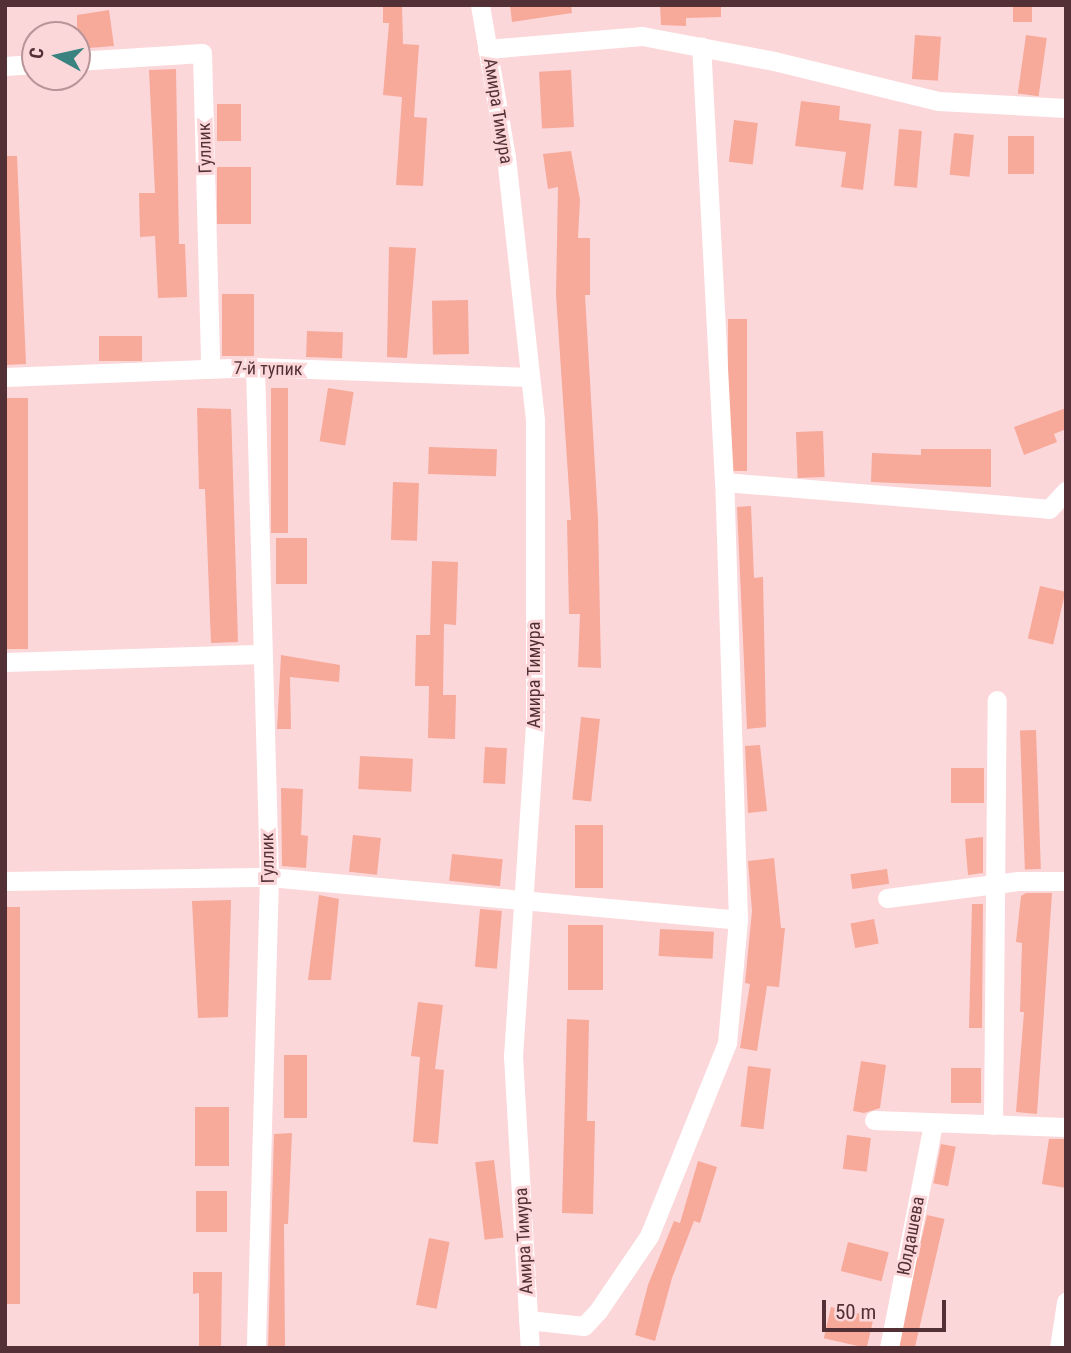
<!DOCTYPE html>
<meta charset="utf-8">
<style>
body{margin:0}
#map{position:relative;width:1071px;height:1353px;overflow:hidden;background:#fcd7da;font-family:"Roboto Condensed",sans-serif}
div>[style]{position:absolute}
.building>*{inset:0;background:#f7a99a;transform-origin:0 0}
.street>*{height:19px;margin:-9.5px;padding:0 9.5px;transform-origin:9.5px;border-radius:9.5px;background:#fff}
span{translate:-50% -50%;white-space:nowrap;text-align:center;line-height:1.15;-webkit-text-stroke:6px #fcd7da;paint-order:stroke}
.street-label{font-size:18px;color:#533035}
.frame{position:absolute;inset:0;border:7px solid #533035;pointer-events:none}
.north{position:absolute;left:21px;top:21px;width:70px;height:70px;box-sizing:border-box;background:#fcd7da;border:2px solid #b89498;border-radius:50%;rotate:278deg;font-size:19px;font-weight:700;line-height:28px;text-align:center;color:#533035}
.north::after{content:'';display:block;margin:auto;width:24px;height:32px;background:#3b8380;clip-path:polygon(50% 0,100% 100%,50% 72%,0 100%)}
.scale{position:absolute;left:822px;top:1300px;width:124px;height:32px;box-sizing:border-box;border:4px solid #533035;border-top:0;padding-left:9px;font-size:21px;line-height:24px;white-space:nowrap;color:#533035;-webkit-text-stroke:5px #fcd7da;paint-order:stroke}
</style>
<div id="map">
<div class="building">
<i style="clip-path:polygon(383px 5px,402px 5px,403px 44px,419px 45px,414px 117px,427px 118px,423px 186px,396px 185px,402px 97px,383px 95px,389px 23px,383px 23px)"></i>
<i style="clip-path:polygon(510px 5px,571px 5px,572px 13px,512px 22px)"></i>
<i style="clip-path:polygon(660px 5px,721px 5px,721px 17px,686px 18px,686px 26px,661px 25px)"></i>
<i style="left:1013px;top:5px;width:19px;height:17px"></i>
<i style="clip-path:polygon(109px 10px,114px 46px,77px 49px,77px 15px)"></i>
<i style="left:915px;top:35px;width:26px;height:44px;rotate:4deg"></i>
<i style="left:1026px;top:35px;width:21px;height:59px;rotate:8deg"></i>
<i style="clip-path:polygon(176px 69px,179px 244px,185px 244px,187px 297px,158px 298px,155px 236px,140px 237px,139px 193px,155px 193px,149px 70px)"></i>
<i style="left:571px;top:70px;width:57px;height:32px;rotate:87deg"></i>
<i style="clip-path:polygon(801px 101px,840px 106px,839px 120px,871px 124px,863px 190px,841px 187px,846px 152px,795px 146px)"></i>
<i style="left:217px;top:104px;width:24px;height:37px"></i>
<i style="left:734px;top:120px;width:24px;height:42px;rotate:7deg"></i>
<i style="left:899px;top:129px;width:23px;height:57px;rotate:5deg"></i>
<i style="left:954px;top:133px;width:20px;height:42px;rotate:6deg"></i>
<i style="left:1008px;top:136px;width:26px;height:38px"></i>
<i style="clip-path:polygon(571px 151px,580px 200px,578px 238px,590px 238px,590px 295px,585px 295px,598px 519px,601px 668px,578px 667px,580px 614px,569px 614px,567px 520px,571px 520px,556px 295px,558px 187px,548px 189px,543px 154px)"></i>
<i style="clip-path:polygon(5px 156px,17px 156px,26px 364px,5px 365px)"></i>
<i style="left:217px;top:167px;width:34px;height:57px"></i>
<i style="clip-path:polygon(389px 247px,416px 248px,407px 358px,387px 357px)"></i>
<i style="left:222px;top:294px;width:32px;height:62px"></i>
<i style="left:468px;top:300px;width:54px;height:36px;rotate:89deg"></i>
<i style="left:728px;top:319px;width:19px;height:152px"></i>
<i style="left:307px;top:331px;width:36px;height:26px;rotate:2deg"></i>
<i style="left:99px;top:336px;width:43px;height:25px"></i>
<i style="left:271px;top:388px;width:17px;height:145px"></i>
<i style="left:328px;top:388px;width:26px;height:54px;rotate:9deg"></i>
<i style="left:28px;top:398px;width:251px;height:23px;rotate:90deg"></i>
<i style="clip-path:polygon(197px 408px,231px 409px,238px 642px,211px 643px,205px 489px,199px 489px)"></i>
<i style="clip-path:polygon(1066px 408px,1066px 429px,1054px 434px,1057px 442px,1024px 455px,1014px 427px)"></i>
<i style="left:823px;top:431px;width:46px;height:27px;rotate:88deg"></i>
<i style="left:429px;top:447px;width:68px;height:27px;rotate:2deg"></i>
<i style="clip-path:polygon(921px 449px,991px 449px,991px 487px,871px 482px,872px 453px,921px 455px)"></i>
<i style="left:393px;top:482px;width:26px;height:58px;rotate:2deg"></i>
<i style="clip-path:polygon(751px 506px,754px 578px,763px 577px,766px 727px,747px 729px,737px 507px)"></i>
<i style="left:276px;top:538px;width:31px;height:46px"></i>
<i style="clip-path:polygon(432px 561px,458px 562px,456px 625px,444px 624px,443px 695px,456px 695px,455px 739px,428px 738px,429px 686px,415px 686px,416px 635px,430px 635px)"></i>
<i style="left:1040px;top:586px;width:26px;height:54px;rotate:13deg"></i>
<i style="clip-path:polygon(281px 655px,340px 665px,339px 682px,290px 677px,291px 729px,277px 729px)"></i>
<i style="left:581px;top:717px;width:19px;height:83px;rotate:6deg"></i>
<i style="left:1036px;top:730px;width:139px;height:16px;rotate:88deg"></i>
<i style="clip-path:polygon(760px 745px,767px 811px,748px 813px,745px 746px)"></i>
<i style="left:485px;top:747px;width:22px;height:36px;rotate:3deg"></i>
<i style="left:360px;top:756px;width:53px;height:33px;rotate:3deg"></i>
<i style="left:984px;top:768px;width:35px;height:33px;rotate:90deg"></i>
<i style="clip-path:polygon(281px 788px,303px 789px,301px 835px,308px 836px,306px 868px,282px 866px)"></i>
<i style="left:575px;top:825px;width:28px;height:63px"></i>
<i style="left:353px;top:835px;width:28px;height:37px;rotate:6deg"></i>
<i style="clip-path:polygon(983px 837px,983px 873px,968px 875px,965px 839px)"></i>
<i style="left:452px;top:854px;width:51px;height:27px;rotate:6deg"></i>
<i style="clip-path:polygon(774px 858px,781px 928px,785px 928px,779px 987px,767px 986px,757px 1051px,740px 1048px,750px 984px,745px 983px,752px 911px,748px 861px)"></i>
<i style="left:887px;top:869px;width:15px;height:37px;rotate:82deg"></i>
<i style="clip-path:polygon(1026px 893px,1052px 893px,1037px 1114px,1016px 1112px,1024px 1012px,1020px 1012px,1022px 943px,1016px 942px,1021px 896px)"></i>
<i style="clip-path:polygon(319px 895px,339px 899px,331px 980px,308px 980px)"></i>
<i style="clip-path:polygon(231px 900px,228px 1017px,198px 1018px,192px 901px)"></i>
<i style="clip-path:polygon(972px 904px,983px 904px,982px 1028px,969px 1028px)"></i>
<i style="left:5px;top:907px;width:15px;height:397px"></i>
<i style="left:480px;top:909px;width:22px;height:58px;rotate:5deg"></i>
<i style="left:874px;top:919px;width:25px;height:24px;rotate:79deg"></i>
<i style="left:568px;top:925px;width:35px;height:65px"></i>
<i style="left:660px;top:929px;width:54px;height:27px;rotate:3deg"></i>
<i style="clip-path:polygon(418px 1002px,443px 1005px,435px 1069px,444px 1070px,438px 1144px,413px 1142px,420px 1057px,411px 1056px)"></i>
<i style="clip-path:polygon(567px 1019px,589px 1020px,587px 1121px,595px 1121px,593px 1214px,562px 1213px)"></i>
<i style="left:284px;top:1055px;width:23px;height:63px"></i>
<i style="clip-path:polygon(861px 1061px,886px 1065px,880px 1108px,864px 1113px,853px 1111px)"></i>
<i style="left:748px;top:1066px;width:23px;height:61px;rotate:7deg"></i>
<i style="left:951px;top:1068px;width:30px;height:35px"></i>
<i style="left:195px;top:1107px;width:34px;height:59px"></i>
<i style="clip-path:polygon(292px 1133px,288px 1224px,284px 1224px,285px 1348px,268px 1348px,274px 1134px)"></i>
<i style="left:847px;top:1135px;width:24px;height:34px;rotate:7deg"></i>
<i style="clip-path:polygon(1049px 1139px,1066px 1139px,1066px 1188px,1042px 1184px)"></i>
<i style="left:941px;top:1144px;width:15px;height:40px;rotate:11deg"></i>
<i style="left:494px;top:1160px;width:78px;height:19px;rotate:83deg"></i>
<i style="clip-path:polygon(698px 1161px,717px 1167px,700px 1223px,694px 1221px,672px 1278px,655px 1341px,635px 1335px,648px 1285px,674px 1221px,680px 1223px)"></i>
<i style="left:196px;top:1191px;width:31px;height:41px"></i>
<i style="left:927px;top:1215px;width:18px;height:135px;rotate:13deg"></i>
<i style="left:429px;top:1238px;width:21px;height:68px;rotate:11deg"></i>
<i style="left:848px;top:1242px;width:42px;height:30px;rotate:14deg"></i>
<i style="clip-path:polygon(193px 1272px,222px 1272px,221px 1348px,199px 1348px,199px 1293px,193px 1294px)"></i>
<i style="left:831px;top:1307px;width:44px;height:32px;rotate:13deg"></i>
</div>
<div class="street">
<i style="left:480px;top:5px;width:154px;rotate:80.3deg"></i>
<i style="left:506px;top:157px;width:265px;rotate:83.7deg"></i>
<i style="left:535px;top:420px;width:305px;rotate:90deg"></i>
<i style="left:535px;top:725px;width:332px;rotate:93.8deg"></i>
<i style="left:513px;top:1056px;width:292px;rotate:86.7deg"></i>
<i style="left:487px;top:49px;width:156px;rotate:-4.8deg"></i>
<i style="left:642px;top:36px;width:134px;rotate:10.7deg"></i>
<i style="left:774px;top:61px;width:169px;rotate:13.7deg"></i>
<i style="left:938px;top:101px;width:128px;rotate:3.1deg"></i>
<i style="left:77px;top:61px;width:125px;rotate:-3.7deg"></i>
<i style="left:202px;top:53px;width:316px;rotate:88.5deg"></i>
<i style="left:5px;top:66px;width:30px;rotate:-4deg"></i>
<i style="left:255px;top:367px;width:510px;rotate:88.43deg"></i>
<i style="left:269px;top:877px;width:471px;rotate:91.6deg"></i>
<i style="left:5px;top:377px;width:250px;rotate:-2.3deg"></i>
<i style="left:255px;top:367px;width:275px;rotate:2.1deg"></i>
<i style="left:724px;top:482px;width:326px;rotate:4.7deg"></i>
<i style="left:1049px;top:509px;width:25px;rotate:-47deg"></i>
<i style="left:5px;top:662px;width:256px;rotate:-1.8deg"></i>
<i style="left:5px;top:881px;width:264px;rotate:-0.9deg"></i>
<i style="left:269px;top:877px;width:471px;rotate:5.2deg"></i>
<i style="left:887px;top:898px;width:132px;rotate:-7.4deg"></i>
<i style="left:1018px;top:881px;width:48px"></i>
<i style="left:874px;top:1120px;width:192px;rotate:2.1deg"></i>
<i style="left:993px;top:1125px;width:425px;rotate:-89.5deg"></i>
<i style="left:528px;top:1320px;width:56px;rotate:6.1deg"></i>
<i style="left:584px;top:1326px;width:21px;rotate:-47deg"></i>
<i style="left:598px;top:1311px;width:91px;rotate:-55.8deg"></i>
<i style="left:649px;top:1236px;width:208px;rotate:-68deg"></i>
<i style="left:727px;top:1043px;width:123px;rotate:-84.9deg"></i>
<i style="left:738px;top:920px;width:438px;rotate:-91.8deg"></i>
<i style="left:724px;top:482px;width:436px;rotate:-93deg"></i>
<i style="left:889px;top:1348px;width:229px;rotate:-78.9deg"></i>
<i style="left:1059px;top:1348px;width:47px;rotate:-81.3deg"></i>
</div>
<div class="street-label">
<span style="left:498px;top:111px;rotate:81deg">Амира Тимура</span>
<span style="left:205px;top:148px;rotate:-92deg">Гуллик</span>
<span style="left:268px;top:369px;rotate:1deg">7-й тупик</span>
<span style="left:534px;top:675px;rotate:-90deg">Амира Тимура</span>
<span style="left:268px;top:858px;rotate:-91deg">Гуллик</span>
<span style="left:911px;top:1236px;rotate:-79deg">Юлдашева</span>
<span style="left:524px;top:1241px;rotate:-93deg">Амира Тимура</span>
</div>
<div class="frame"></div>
<div class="north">С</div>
<div class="scale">50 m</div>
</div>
